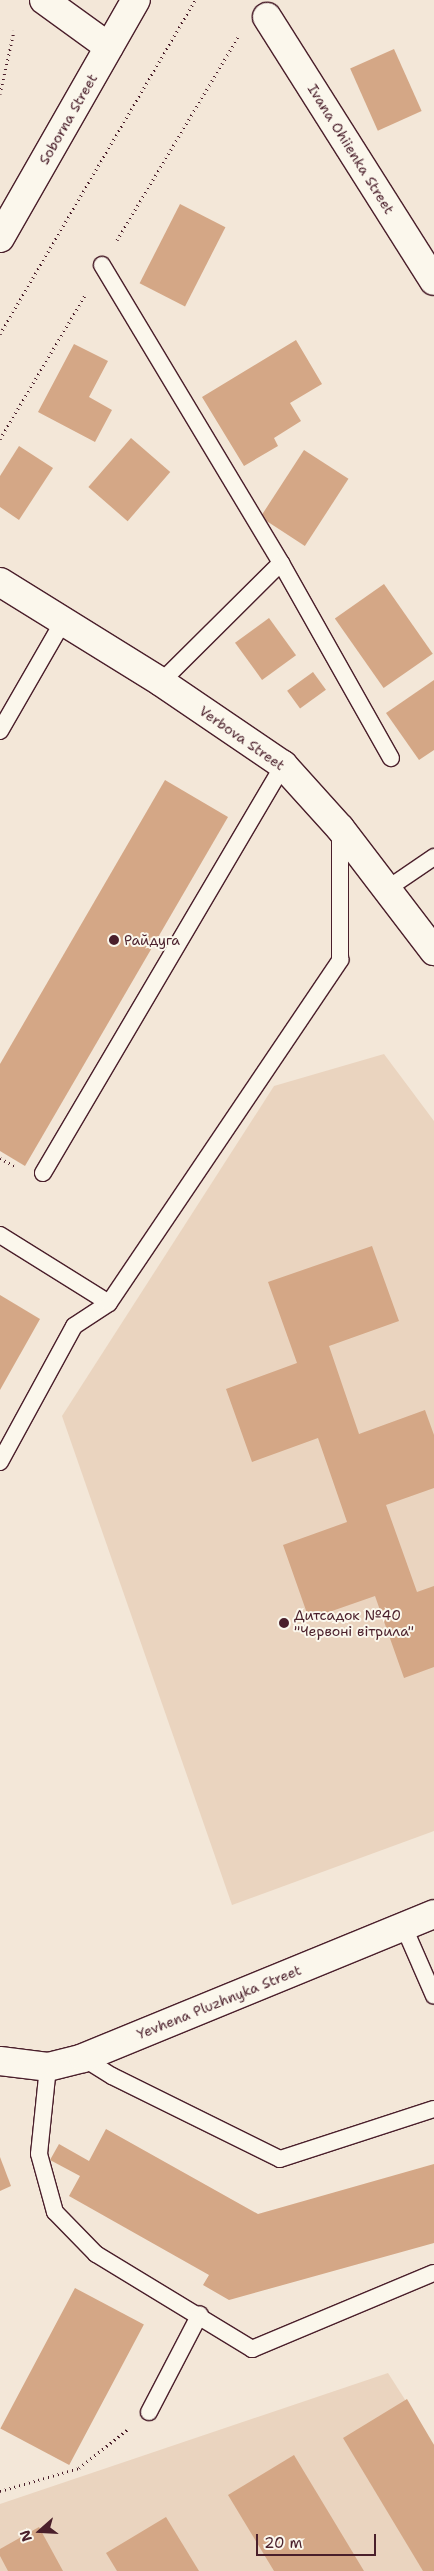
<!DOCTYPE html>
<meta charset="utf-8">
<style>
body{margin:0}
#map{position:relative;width:434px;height:2571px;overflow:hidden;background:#f3e7d8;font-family:"Shantell Sans",sans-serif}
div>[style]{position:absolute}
.built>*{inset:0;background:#ead4bf}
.building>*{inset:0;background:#d4a786;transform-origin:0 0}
.path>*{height:3px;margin-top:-1.5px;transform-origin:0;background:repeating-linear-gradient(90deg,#4a1f2b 0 1px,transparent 0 5px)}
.roads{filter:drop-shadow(1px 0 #4a1f2b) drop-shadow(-1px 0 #4a1f2b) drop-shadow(0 1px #4a1f2b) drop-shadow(0 -1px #4a1f2b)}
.lane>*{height:16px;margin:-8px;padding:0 8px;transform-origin:8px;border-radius:8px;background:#fbf7ec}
.street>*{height:28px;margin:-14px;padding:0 14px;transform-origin:14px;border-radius:14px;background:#fbf7ec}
.primary>*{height:28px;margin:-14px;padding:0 14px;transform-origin:14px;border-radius:14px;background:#fbf7ec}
.dots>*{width:14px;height:14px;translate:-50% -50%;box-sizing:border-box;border:2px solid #fbf7ec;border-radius:50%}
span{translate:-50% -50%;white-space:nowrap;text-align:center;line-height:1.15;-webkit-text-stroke:4px #fbf7ec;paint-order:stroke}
.street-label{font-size:14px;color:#4a1f2b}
.poi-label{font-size:14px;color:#4a1f2b}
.left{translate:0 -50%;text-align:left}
.north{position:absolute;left:15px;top:2506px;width:50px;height:50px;-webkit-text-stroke:4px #fbf7ec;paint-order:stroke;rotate:251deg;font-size:14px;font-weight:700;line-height:20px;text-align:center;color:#4a1f2b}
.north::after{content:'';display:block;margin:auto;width:18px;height:22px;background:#4a1f2b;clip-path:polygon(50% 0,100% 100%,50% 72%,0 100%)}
.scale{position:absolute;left:256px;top:2534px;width:120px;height:22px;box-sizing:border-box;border:2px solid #4a1f2b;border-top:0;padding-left:6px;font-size:15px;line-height:18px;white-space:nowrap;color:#4a1f2b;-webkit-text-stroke:4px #fbf7ec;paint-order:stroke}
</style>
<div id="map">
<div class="built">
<i style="clip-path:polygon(384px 1054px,434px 1121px,434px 1831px,232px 1905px,62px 1416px,274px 1086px)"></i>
<i style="clip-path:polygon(388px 2373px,434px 2445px,434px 2571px,0 2571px,0 2504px)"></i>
</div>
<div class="building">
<i style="left:394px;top:49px;width:68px;height:48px;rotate:66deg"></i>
<i style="left:180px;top:204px;width:51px;height:89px;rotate:27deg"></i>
<i style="clip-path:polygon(296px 340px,322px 384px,290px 403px,301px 421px,274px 438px,278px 446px,244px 466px,202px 397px)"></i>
<i style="clip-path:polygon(74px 344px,108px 361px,89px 397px,112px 410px,95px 442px,38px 412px)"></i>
<i style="left:131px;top:438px;width:52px;height:65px;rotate:41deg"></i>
<i style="clip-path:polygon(19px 446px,53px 468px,19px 520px,0 507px,0 476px)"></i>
<i style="left:304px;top:450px;width:53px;height:80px;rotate:33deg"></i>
<i style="left:384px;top:584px;width:85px;height:60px;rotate:55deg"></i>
<i style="left:269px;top:618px;width:46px;height:42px;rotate:54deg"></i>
<i style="left:313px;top:672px;width:22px;height:32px;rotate:54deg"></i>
<i style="clip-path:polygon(434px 680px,434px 750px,419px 760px,386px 713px)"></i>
<i style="clip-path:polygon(165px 780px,228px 817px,25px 1166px,0 1151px,0 1064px)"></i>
<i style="clip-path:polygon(372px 1246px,399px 1321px,329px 1346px,359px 1434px,425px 1410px,434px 1435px,434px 1488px,386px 1505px,417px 1592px,434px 1586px,434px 1667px,404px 1678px,375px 1596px,309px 1619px,283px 1545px,347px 1522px,318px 1438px,252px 1462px,226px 1389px,297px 1363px,268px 1282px)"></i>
<i style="clip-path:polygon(0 1295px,40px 1319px,0 1390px)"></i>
<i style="clip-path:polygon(106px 2129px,258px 2214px,434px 2164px,434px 2243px,229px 2300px,203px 2285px,209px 2275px,69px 2196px,80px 2176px,50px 2160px,59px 2144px,89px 2161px)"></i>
<i style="clip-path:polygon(0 2157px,11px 2186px,0 2191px)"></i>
<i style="left:75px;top:2288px;width:78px;height:159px;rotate:28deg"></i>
<i style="clip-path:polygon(407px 2399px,434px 2445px,434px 2571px,423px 2571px,343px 2438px)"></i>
<i style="clip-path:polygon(294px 2455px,364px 2571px,274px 2571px,228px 2495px)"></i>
<i style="clip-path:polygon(166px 2517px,199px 2571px,117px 2571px,106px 2553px)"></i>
<i style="clip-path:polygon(39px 2527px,63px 2571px,8px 2571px,0 2556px,0 2549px)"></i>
</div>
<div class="path">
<i style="left:0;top:94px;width:65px;rotate:-77.5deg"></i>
<i style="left:117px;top:240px;width:236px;rotate:-59.2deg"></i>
<i style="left:0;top:334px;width:387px;rotate:-59.7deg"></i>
<i style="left:0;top:439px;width:167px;rotate:-59.4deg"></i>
<i style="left:0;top:1158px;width:18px;rotate:29deg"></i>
<i style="left:0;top:2491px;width:82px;rotate:-16.2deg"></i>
<i style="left:79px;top:2468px;width:63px;rotate:-38.5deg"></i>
</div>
<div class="roads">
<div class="lane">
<i style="left:102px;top:265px;width:348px;rotate:59deg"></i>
<i style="left:281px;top:563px;width:224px;rotate:60.6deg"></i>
<i style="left:161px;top:682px;width:169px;rotate:-44.8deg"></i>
<i style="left:0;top:731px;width:125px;rotate:-60.1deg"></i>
<i style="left:387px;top:889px;width:57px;rotate:-34.2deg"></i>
<i style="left:43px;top:1173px;width:473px;rotate:-59.5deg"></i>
<i style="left:0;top:1235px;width:128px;rotate:32deg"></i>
<i style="left:0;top:1462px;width:155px;rotate:-61.4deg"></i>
<i style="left:74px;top:1326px;width:42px;rotate:-33.3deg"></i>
<i style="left:109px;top:1303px;width:414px;rotate:-56deg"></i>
<i style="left:340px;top:960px;width:132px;rotate:-90deg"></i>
<i style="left:403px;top:1925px;width:77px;rotate:66.4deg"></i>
<i style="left:83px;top:2058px;width:34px;rotate:32deg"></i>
<i style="left:112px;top:2076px;width:187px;rotate:26.3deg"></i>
<i style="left:280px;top:2159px;width:162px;rotate:-18deg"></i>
<i style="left:48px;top:2067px;width:87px;rotate:95.9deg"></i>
<i style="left:39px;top:2154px;width:60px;rotate:74.6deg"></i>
<i style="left:55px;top:2212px;width:59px;rotate:45.7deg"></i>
<i style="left:96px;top:2254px;width:183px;rotate:31.3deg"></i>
<i style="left:252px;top:2349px;width:197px;rotate:-22.7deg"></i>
<i style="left:149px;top:2412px;width:110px;rotate:-62.5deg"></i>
</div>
<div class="street">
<i style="left:44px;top:0;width:80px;rotate:35.9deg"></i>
<i style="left:267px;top:17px;width:312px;rotate:57.7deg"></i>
<i style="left:0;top:582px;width:190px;rotate:31.8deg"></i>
<i style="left:161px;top:682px;width:148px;rotate:34.2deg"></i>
<i style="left:283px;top:765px;width:85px;rotate:47.9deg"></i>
<i style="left:340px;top:828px;width:155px;rotate:52.6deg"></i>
<i style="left:0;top:2061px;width:48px;rotate:7.1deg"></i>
<i style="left:48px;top:2067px;width:36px;rotate:-14deg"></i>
<i style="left:83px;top:2058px;width:379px;rotate:-22.3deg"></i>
</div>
<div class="primary">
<i style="left:0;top:238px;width:274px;rotate:-60.3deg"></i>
</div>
</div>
<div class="dots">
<i style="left:114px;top:940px;background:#4a1f2b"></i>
<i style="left:284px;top:1623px;background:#4a1f2b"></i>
</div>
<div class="street-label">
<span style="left:68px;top:119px;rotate:-60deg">Soborna Street</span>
<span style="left:351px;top:149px;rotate:58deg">Ivana Ohiienka Street</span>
<span style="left:242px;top:738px;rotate:35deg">Verbova Street</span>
<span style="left:219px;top:2002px;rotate:-22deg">Yevhena Pluzhnyka Street</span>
</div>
<div class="poi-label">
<span class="left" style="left:124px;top:940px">Райдуга</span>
<span class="left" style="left:294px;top:1623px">Дитсадок №40<br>"Червоні вітрила"</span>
</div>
<div class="north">N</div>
<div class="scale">20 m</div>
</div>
